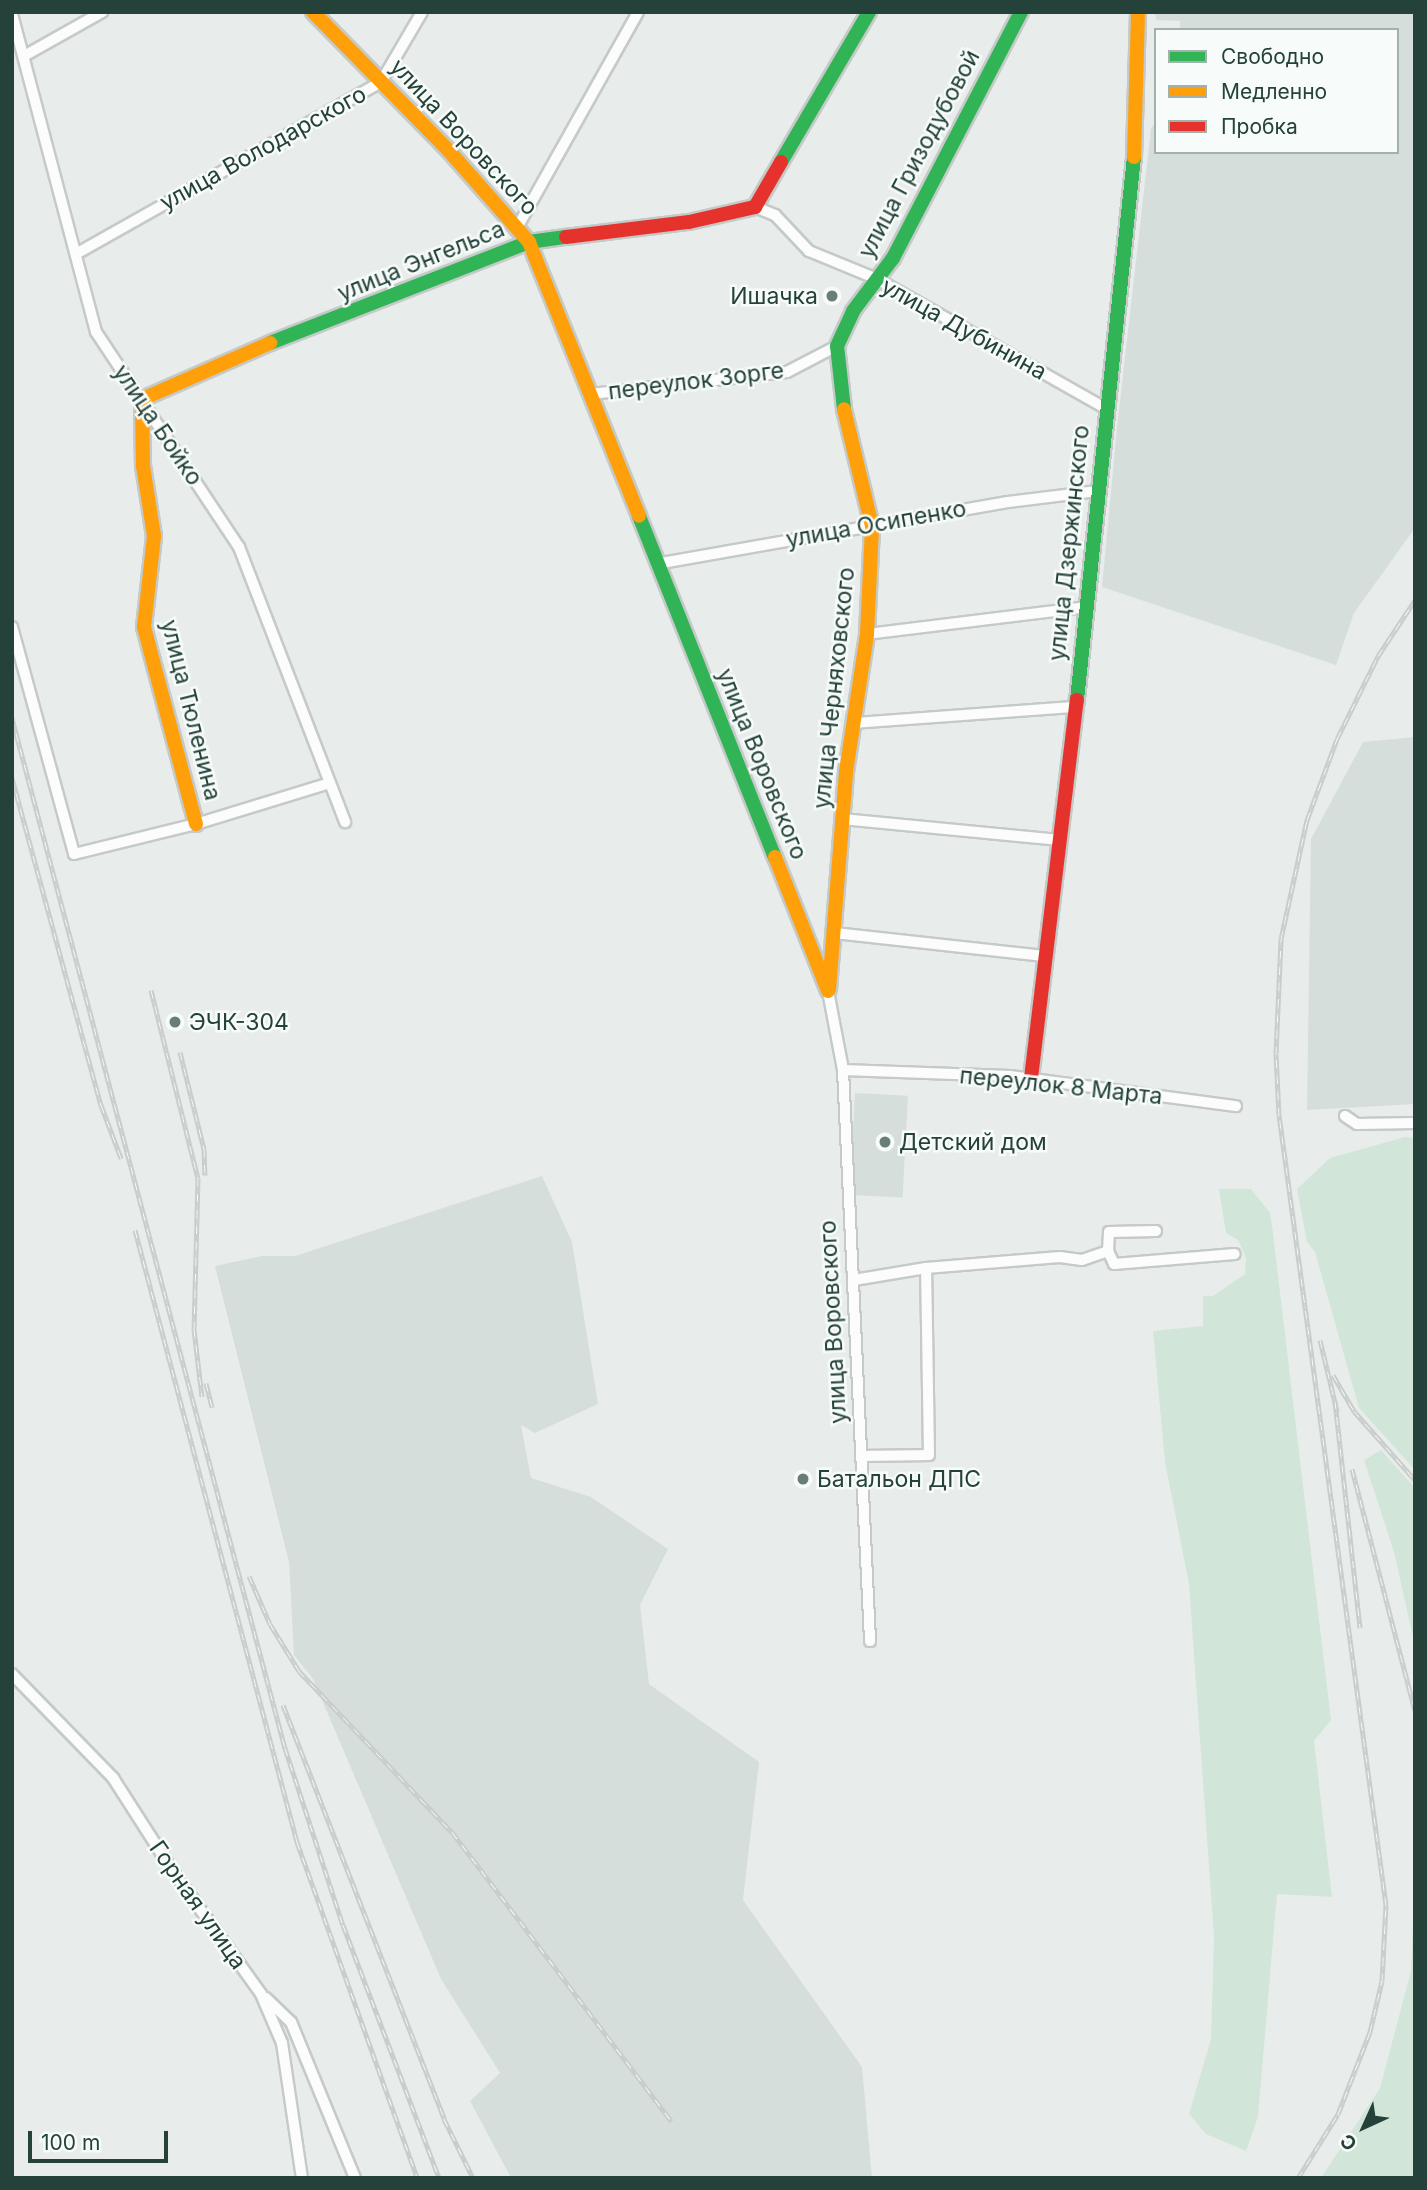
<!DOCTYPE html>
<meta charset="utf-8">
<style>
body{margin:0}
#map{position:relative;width:1427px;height:2190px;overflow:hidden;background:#e8edeb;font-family:Inter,sans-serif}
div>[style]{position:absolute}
.built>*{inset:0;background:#d6dedb;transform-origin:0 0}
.green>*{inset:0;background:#d1e6d8}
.roads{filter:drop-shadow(2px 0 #c5cac8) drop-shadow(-2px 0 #c5cac8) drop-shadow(0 2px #c5cac8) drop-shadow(0 -2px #c5cac8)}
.street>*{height:10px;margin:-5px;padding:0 5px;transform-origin:5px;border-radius:5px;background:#fcfcfc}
.fast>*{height:14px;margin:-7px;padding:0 7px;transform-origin:7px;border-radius:7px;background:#30b455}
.slow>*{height:14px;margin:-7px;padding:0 7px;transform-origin:7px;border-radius:7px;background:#ff9f0a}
.jam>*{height:14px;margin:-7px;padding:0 7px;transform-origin:7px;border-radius:7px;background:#e5322d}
.rail>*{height:5px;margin-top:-2.5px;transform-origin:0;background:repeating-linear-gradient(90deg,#f7fbf9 0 8px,#c9cdcc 0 16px);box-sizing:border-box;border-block:2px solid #c9cdcc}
.dots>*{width:19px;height:19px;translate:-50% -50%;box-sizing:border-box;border:4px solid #f7fbf9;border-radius:50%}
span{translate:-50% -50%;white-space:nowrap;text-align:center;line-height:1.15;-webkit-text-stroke:5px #f7fbf9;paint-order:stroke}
.street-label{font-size:23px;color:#24423a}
.poi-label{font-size:23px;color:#24423a}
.right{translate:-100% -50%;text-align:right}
.left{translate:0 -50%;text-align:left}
.frame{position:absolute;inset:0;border:14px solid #24423a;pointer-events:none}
.legend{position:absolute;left:1154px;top:28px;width:245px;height:126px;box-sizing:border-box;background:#f7fbf9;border:2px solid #a3b1ad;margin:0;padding:9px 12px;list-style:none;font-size:21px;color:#24423a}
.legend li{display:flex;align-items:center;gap:14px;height:35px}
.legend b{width:35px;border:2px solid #a3b1ad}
.north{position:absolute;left:1329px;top:2092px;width:70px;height:70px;-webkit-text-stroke:5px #f7fbf9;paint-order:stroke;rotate:225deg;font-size:19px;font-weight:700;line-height:28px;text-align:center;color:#24423a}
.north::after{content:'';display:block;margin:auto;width:24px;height:32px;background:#24423a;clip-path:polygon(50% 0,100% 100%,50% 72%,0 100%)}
.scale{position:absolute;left:28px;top:2131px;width:140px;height:32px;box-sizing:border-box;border:4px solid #24423a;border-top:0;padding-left:9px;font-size:21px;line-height:24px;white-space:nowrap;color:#24423a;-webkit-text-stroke:5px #f7fbf9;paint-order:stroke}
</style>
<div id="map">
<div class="built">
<i style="clip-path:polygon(1155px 12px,1415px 12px,1415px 528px,1354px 613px,1336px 665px,1102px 587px,1117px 428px,1151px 129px,1156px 120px,1156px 152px,1397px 152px,1397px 30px,1180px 30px,1180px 21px,1156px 20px)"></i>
<i style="clip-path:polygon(1415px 737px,1415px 1104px,1307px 1110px,1311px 839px,1363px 742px)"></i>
<i style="left:855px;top:1093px;width:53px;height:102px;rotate:3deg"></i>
<i style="clip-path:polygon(542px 1176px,572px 1242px,598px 1404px,535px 1433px,521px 1425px,531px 1478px,591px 1497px,668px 1549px,640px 1605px,649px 1684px,759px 1762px,743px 1900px,862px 2067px,872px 2178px,511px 2178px,470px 2101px,500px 2073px,441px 1979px,313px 1679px,294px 1655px,289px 1562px,215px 1266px,262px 1256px,295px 1256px)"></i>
</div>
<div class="green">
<i style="clip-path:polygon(1405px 1137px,1415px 1138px,1415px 1470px,1359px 1408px,1315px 1252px,1307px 1242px,1297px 1189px,1330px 1158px)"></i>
<i style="clip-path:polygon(1219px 1189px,1251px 1189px,1270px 1213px,1272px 1225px,1331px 1720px,1314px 1741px,1332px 1897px,1277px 1894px,1258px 2117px,1246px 2151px,1206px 2134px,1189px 2114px,1211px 2039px,1214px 1937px,1189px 1584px,1165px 1462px,1153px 1331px,1203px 1326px,1203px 1296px,1213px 1296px,1245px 1274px,1246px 1258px,1238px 1240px,1226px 1233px)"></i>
<i style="clip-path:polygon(1381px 1450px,1415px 1488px,1415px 1646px,1394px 1552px,1364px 1460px)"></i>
<i style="clip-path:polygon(1415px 1870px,1415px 2178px,1321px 2178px,1380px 2088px,1411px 1971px)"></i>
</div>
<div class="roads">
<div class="street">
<i style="left:12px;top:14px;width:329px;rotate:75.2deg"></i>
<i style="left:96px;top:332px;width:258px;rotate:56.4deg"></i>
<i style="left:239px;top:547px;width:295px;rotate:68.9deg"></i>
<i style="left:24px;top:56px;width:90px;rotate:-29.4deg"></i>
<i style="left:755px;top:207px;width:22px;rotate:22deg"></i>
<i style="left:775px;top:215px;width:50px;rotate:46.6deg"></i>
<i style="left:809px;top:251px;width:74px;rotate:22.4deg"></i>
<i style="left:877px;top:279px;width:262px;rotate:29.5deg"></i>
<i style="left:518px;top:226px;width:245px;rotate:-60.7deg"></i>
<i style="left:76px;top:254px;width:350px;rotate:-29.4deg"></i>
<i style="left:381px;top:82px;width:81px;rotate:-59.6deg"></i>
<i style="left:591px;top:394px;width:197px;rotate:-6.4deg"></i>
<i style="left:787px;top:372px;width:56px;rotate:-27.5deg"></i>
<i style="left:656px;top:564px;width:357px;rotate:-10deg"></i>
<i style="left:1008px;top:502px;width:90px;rotate:-7deg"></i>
<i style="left:12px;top:627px;width:235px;rotate:74.7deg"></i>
<i style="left:74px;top:854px;width:126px;rotate:-13.8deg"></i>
<i style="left:196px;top:824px;width:140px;rotate:-17deg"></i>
<i style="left:867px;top:634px;width:223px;rotate:-7deg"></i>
<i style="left:854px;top:723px;width:221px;rotate:-4.2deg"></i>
<i style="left:842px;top:819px;width:219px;rotate:5.5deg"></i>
<i style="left:835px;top:933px;width:210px;rotate:6.3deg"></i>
<i style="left:828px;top:991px;width:80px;rotate:79.2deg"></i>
<i style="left:843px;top:1070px;width:572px;rotate:87.29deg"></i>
<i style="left:843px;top:1070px;width:167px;rotate:2.1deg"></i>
<i style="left:1010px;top:1076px;width:228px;rotate:7.6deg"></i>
<i style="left:1345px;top:1116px;width:14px;rotate:34deg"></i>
<i style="left:1357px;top:1124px;width:58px;rotate:-1deg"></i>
<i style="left:1108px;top:1251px;width:19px;rotate:-87deg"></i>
<i style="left:1109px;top:1232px;width:47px;rotate:-1.2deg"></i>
<i style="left:854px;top:1280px;width:73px;rotate:-9.5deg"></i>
<i style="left:926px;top:1268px;width:134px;rotate:-4.7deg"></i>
<i style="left:1060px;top:1257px;width:22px;rotate:8deg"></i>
<i style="left:1082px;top:1260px;width:28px;rotate:-19deg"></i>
<i style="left:1108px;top:1251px;width:14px;rotate:65deg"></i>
<i style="left:1114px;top:1264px;width:121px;rotate:-4.7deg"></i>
<i style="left:864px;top:1456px;width:65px;rotate:-0.9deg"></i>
<i style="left:929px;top:1455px;width:187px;rotate:-90.9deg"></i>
<i style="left:12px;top:1674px;width:145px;rotate:45.8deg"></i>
<i style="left:113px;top:1778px;width:109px;rotate:57.3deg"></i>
<i style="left:172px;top:1870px;width:153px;rotate:54.3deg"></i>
<i style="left:261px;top:1994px;width:53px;rotate:66.8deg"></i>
<i style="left:282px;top:2043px;width:136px;rotate:81.6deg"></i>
<i style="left:266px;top:1998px;width:35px;rotate:44deg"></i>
<i style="left:291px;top:2022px;width:169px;rotate:67.7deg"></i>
</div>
<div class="fast">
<i style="left:781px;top:162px;width:174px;rotate:-59.6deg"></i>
<i style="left:270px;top:343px;width:278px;rotate:-21.3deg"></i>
<i style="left:529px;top:242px;width:37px;rotate:-8deg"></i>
<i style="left:844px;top:409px;width:63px;rotate:-96.3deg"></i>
<i style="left:837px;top:346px;width:38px;rotate:-65deg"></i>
<i style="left:853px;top:311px;width:66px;rotate:-53deg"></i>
<i style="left:893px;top:258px;width:277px;rotate:-62.5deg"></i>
<i style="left:639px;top:516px;width:367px;rotate:68.3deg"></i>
<i style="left:1077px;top:700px;width:546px;rotate:-84.01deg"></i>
</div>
<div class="slow">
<i style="left:313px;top:12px;width:194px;rotate:45.6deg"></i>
<i style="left:449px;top:151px;width:121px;rotate:48.7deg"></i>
<i style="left:529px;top:242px;width:295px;rotate:68.1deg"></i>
<i style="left:1134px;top:157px;width:145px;rotate:-88.4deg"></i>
<i style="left:196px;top:824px;width:204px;rotate:-104.8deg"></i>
<i style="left:144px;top:627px;width:92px;rotate:-83.7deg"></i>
<i style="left:154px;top:536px;width:71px;rotate:-98.9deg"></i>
<i style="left:143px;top:466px;width:67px;rotate:-90.9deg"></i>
<i style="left:142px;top:399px;width:140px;rotate:-23.6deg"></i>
<i style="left:775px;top:857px;width:144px;rotate:68.4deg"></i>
<i style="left:829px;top:989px;width:218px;rotate:-85.5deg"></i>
<i style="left:846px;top:772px;width:140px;rotate:-81.3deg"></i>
<i style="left:867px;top:634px;width:108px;rotate:-87.3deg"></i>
<i style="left:872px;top:526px;width:120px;rotate:-103.5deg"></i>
</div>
<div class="jam">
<i style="left:566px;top:237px;width:124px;rotate:-7deg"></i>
<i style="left:689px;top:222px;width:68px;rotate:-12.8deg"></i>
<i style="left:755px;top:207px;width:52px;rotate:-60deg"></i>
<i style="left:1031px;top:1078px;width:381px;rotate:-83.1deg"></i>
</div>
</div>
<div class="rail">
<i style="left:12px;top:718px;width:1066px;rotate:75.16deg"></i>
<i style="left:285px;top:1748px;width:186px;rotate:71.9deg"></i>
<i style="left:343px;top:1925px;width:271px;rotate:69.2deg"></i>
<i style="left:12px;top:778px;width:339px;rotate:74.8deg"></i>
<i style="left:101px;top:1105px;width:57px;rotate:69.3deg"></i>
<i style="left:151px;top:990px;width:194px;rotate:76deg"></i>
<i style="left:198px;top:1178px;width:151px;rotate:91.5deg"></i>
<i style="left:194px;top:1329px;width:68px;rotate:83.3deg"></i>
<i style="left:180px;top:1052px;width:100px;rotate:76.1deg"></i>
<i style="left:204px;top:1149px;width:26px;rotate:88deg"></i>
<i style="left:135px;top:1230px;width:633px;rotate:75.17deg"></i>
<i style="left:297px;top:1842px;width:357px;rotate:70.3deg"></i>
<i style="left:1320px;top:1340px;width:73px;rotate:76.5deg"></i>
<i style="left:1333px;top:1375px;width:42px;rotate:59.7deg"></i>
<i style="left:1354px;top:1411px;width:92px;rotate:48.5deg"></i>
<i style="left:206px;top:1383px;width:25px;rotate:76deg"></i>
<i style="left:1335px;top:1401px;width:228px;rotate:83.7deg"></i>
<i style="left:1352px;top:1469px;width:249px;rotate:75.4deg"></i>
<i style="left:249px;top:1576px;width:52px;rotate:66.4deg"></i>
<i style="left:270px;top:1624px;width:55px;rotate:58.3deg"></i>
<i style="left:299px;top:1671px;width:222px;rotate:46.5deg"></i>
<i style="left:452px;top:1832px;width:363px;rotate:52.8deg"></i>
<i style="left:283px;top:1705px;width:444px;rotate:68.7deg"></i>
<i style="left:444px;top:2119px;width:66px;rotate:63.8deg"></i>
<i style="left:1298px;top:2178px;width:75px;rotate:-58deg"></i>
<i style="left:1338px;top:2114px;width:88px;rotate:-68.7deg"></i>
<i style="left:1370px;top:2032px;width:52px;rotate:-76.8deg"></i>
<i style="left:1382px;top:1981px;width:76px;rotate:-87deg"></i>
<i style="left:1386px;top:1905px;width:797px;rotate:-97.71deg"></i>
<i style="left:1279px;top:1115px;width:61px;rotate:-92.8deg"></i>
<i style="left:1276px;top:1054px;width:115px;rotate:-87.5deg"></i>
<i style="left:1281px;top:939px;width:122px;rotate:-77.7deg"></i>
<i style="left:1307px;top:820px;width:86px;rotate:-69.7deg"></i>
<i style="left:1337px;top:739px;width:93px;rotate:-63.7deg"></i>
<i style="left:1378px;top:656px;width:67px;rotate:-56.5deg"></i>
</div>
<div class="dots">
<i style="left:832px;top:296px;background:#697e78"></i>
<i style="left:175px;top:1022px;background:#697e78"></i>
<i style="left:885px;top:1142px;background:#697e78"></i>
<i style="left:803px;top:1479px;background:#697e78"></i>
</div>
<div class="street-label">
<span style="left:464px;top:137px;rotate:47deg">улица Воровского</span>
<span style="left:263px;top:148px;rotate:-29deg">улица Володарского</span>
<span style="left:919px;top:154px;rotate:-62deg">улица Гризодубовой</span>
<span style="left:421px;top:261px;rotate:-22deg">улица Энгельса</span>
<span style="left:964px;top:329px;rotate:29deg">улица Дубинина</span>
<span style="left:696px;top:381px;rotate:-7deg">переулок Зорге</span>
<span style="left:158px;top:425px;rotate:56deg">улица Бойко</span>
<span style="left:876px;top:524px;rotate:-10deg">улица Осипенко</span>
<span style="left:1069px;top:543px;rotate:-84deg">улица Дзержинского</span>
<span style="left:834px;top:688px;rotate:-84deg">улица Черняховского</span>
<span style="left:191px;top:710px;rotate:76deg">улица Тюленина</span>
<span style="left:762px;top:764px;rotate:68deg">улица Воровского</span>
<span style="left:1061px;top:1086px;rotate:6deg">переулок 8 Марта</span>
<span style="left:833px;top:1322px;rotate:-93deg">улица Воровского</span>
<span style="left:198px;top:1905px;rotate:55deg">Горная улица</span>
</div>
<div class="poi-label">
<span class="right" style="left:818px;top:296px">Ишачка</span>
<span class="left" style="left:189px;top:1022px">ЭЧК-304</span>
<span class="left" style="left:899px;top:1142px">Детский дом</span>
<span class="left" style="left:817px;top:1479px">Батальон ДПС</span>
</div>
<div class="frame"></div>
<ul class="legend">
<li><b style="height:9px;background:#30b455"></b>Свободно</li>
<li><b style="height:9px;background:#ff9f0a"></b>Медленно</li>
<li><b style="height:9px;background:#e5322d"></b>Пробка</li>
</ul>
<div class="north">С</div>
<div class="scale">100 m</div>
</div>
